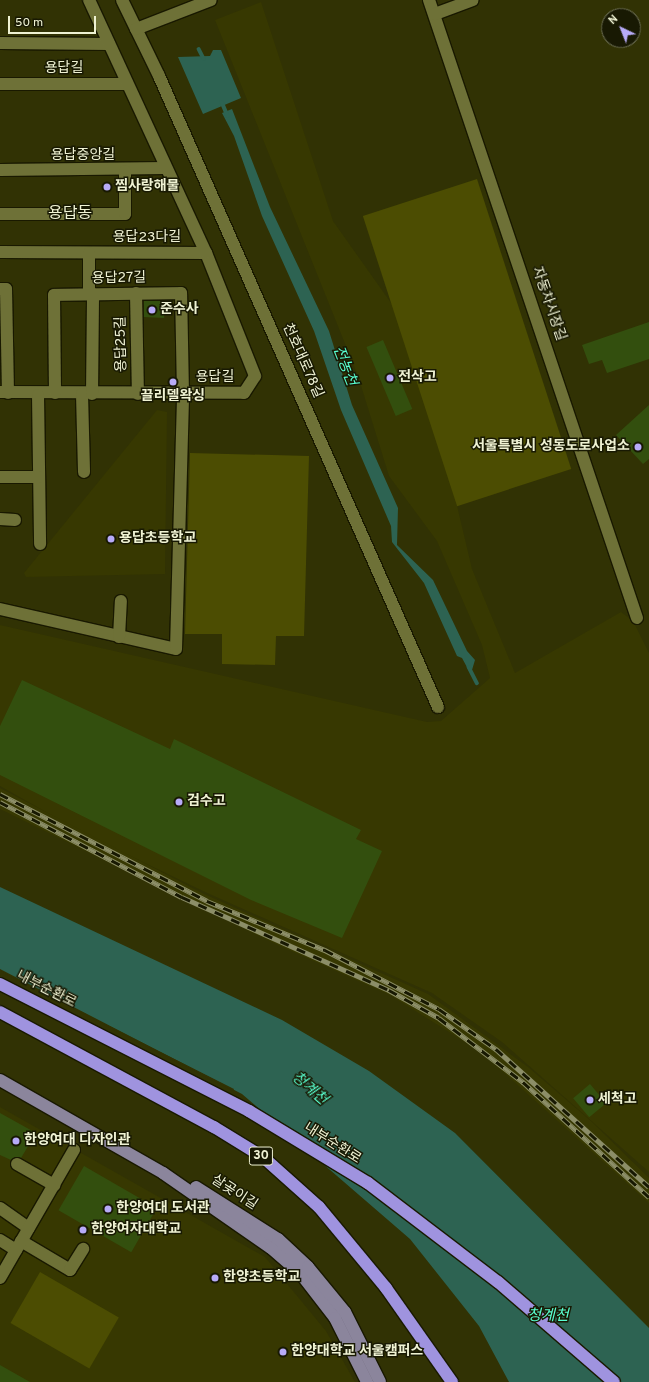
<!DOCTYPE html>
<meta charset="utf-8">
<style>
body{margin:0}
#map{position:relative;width:649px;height:1382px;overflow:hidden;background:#313204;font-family:Overpass,"Noto Sans KR",sans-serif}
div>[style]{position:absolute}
.built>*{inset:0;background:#373801}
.green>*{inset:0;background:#4c4d02;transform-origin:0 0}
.water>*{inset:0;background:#2d6352}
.pier>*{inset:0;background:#313204}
.stream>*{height:3.5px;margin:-1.75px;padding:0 1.75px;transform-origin:1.75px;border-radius:1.75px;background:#2d6352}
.building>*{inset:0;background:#334f0e;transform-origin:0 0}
.roads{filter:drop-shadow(1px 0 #191900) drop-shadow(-1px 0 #191900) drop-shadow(0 1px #191900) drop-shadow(0 -1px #191900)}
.minor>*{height:12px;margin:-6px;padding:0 6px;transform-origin:6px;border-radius:6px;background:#6e7137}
.major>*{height:12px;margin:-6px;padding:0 6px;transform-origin:6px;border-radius:6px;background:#8b859c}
.highway>*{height:12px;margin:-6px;padding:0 6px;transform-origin:6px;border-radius:6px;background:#9f93df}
.rail>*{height:4.5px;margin-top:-2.25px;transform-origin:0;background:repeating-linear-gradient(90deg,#181903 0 9px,#8c8e68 0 18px);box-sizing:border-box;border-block:1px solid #8c8e68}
.dots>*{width:11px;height:11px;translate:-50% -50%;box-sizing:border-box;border:2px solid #181903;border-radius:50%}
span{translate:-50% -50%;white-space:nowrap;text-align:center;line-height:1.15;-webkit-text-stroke:3px #181903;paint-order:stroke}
.shield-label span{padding:1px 3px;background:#181903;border:1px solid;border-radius:3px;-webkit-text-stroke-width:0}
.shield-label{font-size:13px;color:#eff2d3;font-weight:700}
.street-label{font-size:14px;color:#eff2d3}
.poi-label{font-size:14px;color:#eff2d3;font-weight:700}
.left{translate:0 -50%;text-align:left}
.right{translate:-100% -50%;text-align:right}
.water-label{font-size:15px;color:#59ffd1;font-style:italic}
.quarter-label{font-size:16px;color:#eff2d3}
.north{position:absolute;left:601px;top:8px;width:40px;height:40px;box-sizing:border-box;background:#181903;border:1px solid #6e7056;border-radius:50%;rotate:317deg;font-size:11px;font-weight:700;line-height:16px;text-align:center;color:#eff2d3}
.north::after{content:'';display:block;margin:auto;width:14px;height:18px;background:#b7abf8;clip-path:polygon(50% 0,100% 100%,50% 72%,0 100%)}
.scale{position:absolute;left:8px;top:16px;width:88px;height:18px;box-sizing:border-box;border:2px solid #eff2d3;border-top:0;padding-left:5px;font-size:12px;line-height:14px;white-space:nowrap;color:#eff2d3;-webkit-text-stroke:3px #181903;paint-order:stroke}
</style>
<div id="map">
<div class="built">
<i style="clip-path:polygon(261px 2px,333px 221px,418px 341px,472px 569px,515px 673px,621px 612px,633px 621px,649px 653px,649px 1172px,502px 1042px,432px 993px,205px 892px,85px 834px,0 786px,0 625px,427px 722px,441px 721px,490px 678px,482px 645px,437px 541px,389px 476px,358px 376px,215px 20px)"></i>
<i style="clip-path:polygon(157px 410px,167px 412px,165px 574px,26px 577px,24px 573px)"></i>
<i style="clip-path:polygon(0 788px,202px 893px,428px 994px,528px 1067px,591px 1121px,649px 1178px,649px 1203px,481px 1052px,390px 995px,278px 945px,0 809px)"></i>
<i style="clip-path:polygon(0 1107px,265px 1257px,326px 1331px,355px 1382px,0 1382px)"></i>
</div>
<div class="green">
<i style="left:477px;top:179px;width:305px;height:120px;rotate:72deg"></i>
<i style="clip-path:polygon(190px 453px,309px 456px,304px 636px,276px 636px,275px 665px,222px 664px,222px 634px,185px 634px)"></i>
<i style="left:40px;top:1272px;width:91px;height:59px;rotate:30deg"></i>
</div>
<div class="water">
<i style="clip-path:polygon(213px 50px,221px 50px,241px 98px,203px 114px,178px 57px,210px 56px)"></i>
<i style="clip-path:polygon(232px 109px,270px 207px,329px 331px,352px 405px,398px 508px,397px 545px,433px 580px,467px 651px,475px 660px,472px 670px,469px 671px,462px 658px,457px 656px,424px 583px,392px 542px,391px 526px,341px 410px,314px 331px,262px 216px,234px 136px,222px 113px)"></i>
<i style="clip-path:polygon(0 887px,282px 1020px,369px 1071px,455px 1133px,649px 1328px,649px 1382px,509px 1382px,479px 1326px,410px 1239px,242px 1094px,0 969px)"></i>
</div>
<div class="pier">
<i style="clip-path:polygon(0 971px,234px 1089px,233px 1091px)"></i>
</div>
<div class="stream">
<i style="left:199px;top:49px;width:11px;rotate:63deg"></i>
<i style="left:222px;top:102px;width:15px;rotate:67deg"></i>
<i style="left:469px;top:667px;width:18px;rotate:63deg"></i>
</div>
<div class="building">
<i style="left:165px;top:301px;width:17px;height:21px;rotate:93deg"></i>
<i style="clip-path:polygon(649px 322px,649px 359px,607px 373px,602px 360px,589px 364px,582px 345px)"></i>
<i style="left:383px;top:340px;width:75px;height:18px;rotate:67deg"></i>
<i style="clip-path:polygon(649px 405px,649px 459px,643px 464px,616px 435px)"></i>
<i style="clip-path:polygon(22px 680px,170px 749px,174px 739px,361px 830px,356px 839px,382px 851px,342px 938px,251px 900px,0 775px,0 726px)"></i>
<i style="left:590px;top:1084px;width:25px;height:22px;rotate:50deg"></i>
<i style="clip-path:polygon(0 1113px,36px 1133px,21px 1158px,11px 1160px,0 1155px)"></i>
<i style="left:84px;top:1166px;width:84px;height:51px;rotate:30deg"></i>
<i style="clip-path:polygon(0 1365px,30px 1382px,0 1382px)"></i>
</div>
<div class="roads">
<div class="minor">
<i style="left:122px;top:0;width:85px;rotate:64deg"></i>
<i style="left:159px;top:76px;width:690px;rotate:66.15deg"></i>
<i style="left:429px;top:0;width:652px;rotate:71.4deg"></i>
<i style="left:435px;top:14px;width:40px;rotate:-20.2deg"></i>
<i style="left:136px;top:29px;width:80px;rotate:-21.1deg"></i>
<i style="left:0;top:43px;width:109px;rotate:0.5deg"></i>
<i style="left:0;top:84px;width:127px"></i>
<i style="left:0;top:170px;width:165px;rotate:-0.7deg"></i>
<i style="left:0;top:214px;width:125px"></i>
<i style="left:125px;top:214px;width:43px;rotate:-90deg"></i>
<i style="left:0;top:252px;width:206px;rotate:0.3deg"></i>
<i style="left:89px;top:253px;width:41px;rotate:90deg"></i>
<i style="left:0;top:289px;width:6px"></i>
<i style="left:6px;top:289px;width:104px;rotate:88.9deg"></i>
<i style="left:136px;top:293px;width:101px;rotate:88.9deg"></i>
<i style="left:0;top:392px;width:244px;rotate:0.2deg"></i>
<i style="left:244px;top:393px;width:20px;rotate:-57deg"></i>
<i style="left:255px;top:376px;width:132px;rotate:-111.7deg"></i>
<i style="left:206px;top:253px;width:279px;rotate:-114.8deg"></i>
<i style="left:82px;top:394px;width:78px;rotate:88.5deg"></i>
<i style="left:92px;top:394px;width:100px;rotate:-89.4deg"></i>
<i style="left:38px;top:395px;width:149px;rotate:89.2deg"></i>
<i style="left:0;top:477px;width:39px"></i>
<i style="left:0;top:519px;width:15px;rotate:4deg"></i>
<i style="left:0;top:609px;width:180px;rotate:12.8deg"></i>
<i style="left:176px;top:649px;width:255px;rotate:-88.4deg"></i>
<i style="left:183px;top:394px;width:101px;rotate:-91.1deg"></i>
<i style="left:181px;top:293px;width:127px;rotate:179.1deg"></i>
<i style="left:54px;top:295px;width:98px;rotate:89.4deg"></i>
<i style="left:119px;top:637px;width:36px;rotate:-87deg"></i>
<i style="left:17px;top:1164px;width:43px;rotate:29.6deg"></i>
<i style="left:0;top:1208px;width:35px;rotate:35deg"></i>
<i style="left:0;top:1240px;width:19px;rotate:32deg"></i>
<i style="left:21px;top:1241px;width:57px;rotate:30.6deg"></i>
<i style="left:70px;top:1270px;width:25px;rotate:-58deg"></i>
<i style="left:0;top:1278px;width:148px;rotate:-60deg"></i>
</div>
<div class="major">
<i style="left:0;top:1080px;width:188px;rotate:29.7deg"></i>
<i style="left:163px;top:1173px;width:131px;rotate:34.8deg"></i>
<i style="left:271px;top:1248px;width:40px;rotate:41deg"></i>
<i style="left:301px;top:1274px;width:56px;rotate:52.3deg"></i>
<i style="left:335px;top:1318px;width:72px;rotate:63.4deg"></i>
<i style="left:196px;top:1187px;width:97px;rotate:32.4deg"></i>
<i style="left:278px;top:1239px;width:41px;rotate:43deg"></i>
<i style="left:308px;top:1267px;width:58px;rotate:50.6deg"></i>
<i style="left:345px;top:1312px;width:78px;rotate:63.4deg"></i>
</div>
<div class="highway">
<i style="left:0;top:984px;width:280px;rotate:27deg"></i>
<i style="left:249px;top:1111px;width:139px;rotate:31.2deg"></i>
<i style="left:368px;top:1183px;width:163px;rotate:37.3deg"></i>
<i style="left:498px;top:1282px;width:153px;rotate:40.8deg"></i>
<i style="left:0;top:1012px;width:243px;rotate:28.3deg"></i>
<i style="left:214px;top:1127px;width:57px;rotate:31.5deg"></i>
<i style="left:263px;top:1157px;width:75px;rotate:41.8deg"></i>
<i style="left:319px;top:1207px;width:105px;rotate:50.4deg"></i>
<i style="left:386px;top:1288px;width:115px;rotate:54.9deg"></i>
</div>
</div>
<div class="rail">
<i style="left:0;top:794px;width:233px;rotate:27.3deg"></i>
<i style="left:207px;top:901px;width:128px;rotate:22.6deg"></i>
<i style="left:325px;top:950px;width:128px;rotate:27.4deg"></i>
<i style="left:439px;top:1009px;width:70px;rotate:35.1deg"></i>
<i style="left:496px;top:1049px;width:206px;rotate:42deg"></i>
<i style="left:0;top:802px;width:205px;rotate:27.6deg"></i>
<i style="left:182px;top:897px;width:227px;rotate:24.2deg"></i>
<i style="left:389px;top:990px;width:57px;rotate:29.2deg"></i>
<i style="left:439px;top:1018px;width:106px;rotate:37.3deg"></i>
<i style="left:523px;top:1082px;width:171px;rotate:42.4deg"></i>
</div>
<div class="dots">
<i style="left:107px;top:187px;background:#b7abf8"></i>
<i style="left:152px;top:310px;background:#b7abf8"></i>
<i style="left:390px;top:378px;background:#b7abf8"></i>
<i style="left:173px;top:382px;background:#b7abf8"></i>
<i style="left:638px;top:447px;background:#b7abf8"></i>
<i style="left:111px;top:539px;background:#b7abf8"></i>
<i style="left:179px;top:802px;background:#b7abf8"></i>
<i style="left:590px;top:1100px;background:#b7abf8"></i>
<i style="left:16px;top:1141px;background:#b7abf8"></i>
<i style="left:108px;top:1209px;background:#b7abf8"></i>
<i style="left:83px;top:1230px;background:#b7abf8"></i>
<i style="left:215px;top:1278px;background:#b7abf8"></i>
<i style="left:283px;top:1352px;background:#b7abf8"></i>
</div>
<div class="shield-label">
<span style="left:261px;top:1156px">30</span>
</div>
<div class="street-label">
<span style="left:64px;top:69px">용답길</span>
<span style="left:83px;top:156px">용답중앙길</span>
<span style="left:147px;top:238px">용답23다길</span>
<span style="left:119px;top:279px;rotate:-1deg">용답27길</span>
<span style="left:548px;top:304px;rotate:71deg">자동차시장길</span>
<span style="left:122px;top:344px;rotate:-91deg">용답25길</span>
<span style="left:302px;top:361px;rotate:66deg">천호대로78길</span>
<span style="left:215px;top:378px">용답길</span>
<span style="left:46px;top:990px;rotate:27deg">내부순환로</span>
<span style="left:332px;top:1144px;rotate:32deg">내부순환로</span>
<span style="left:234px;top:1193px;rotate:33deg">살곶이길</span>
</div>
<div class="poi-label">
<span class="left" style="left:115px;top:187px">찜사랑해물</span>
<span class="left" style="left:160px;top:310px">준수사</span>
<span class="left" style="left:398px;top:378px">전삭고</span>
<span style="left:173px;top:397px">끌리델왁싱</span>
<span class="right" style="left:630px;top:447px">서울특별시 성동도로사업소</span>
<span class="left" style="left:119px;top:539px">용답초등학교</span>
<span class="left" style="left:187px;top:802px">검수고</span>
<span class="left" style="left:598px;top:1100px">세척고</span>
<span class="left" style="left:24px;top:1141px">한양여대 디자인관</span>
<span class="left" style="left:116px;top:1209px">한양여대 도서관</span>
<span class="left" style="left:91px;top:1230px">한양여자대학교</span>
<span class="left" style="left:223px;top:1278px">한양초등학교</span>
<span class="left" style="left:291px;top:1352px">한양대학교 서울캠퍼스</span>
</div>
<div class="water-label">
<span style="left:344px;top:366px;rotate:69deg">전농천</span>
<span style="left:309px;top:1089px;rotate:41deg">청계천</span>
<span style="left:548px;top:1317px">청계천</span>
</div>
<div class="quarter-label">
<span style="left:70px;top:214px">용답동</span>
</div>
<div class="north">N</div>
<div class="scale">50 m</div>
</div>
